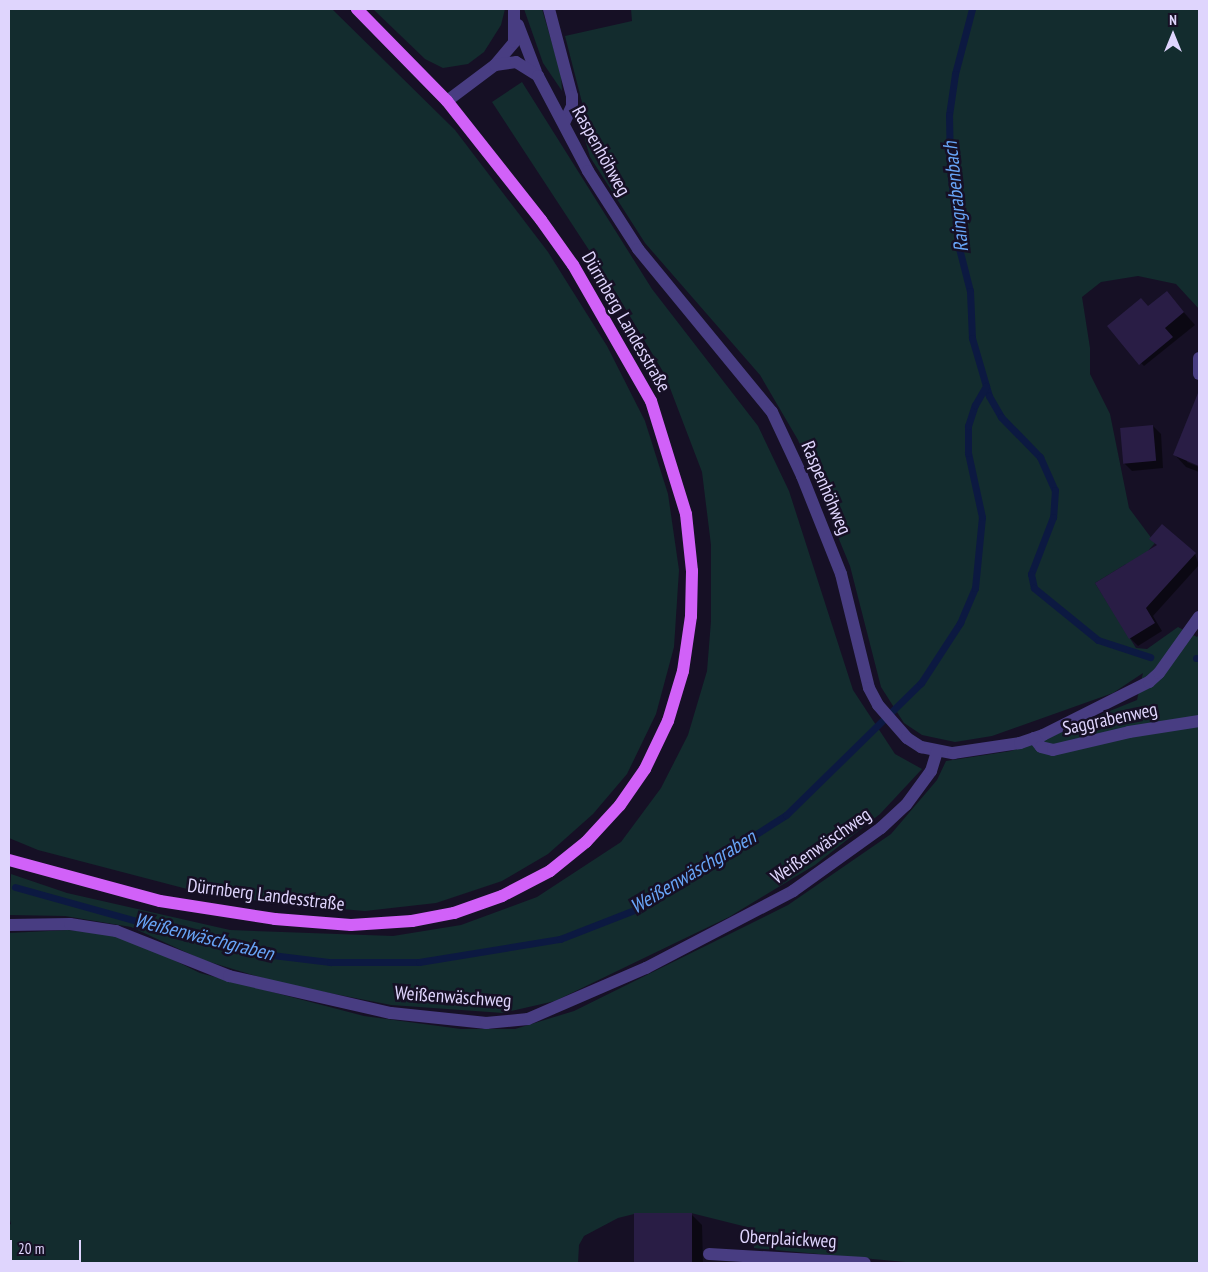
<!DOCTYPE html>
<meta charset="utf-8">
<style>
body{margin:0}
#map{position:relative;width:1208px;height:1272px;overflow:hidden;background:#161025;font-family:"PT Sans Narrow",sans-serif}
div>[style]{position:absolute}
.green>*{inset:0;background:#132c2e}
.shadow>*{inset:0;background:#0007}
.stream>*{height:7px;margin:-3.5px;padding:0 3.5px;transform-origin:3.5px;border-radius:3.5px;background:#0c1941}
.building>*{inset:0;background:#291d45;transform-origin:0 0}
.minor>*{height:12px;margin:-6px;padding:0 6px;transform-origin:6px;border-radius:6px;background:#483d82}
.major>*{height:12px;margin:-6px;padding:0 6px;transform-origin:6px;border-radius:6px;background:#d161f8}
span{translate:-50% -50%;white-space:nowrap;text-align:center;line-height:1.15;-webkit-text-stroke:5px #161025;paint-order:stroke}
.street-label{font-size:19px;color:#dfd5fd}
.water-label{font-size:20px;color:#68a5f8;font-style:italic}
.frame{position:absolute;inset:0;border:10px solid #dfd5fd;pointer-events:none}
.north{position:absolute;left:1148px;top:10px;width:50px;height:50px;-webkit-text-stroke:4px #161025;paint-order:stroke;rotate:0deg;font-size:14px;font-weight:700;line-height:20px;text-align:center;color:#dfd5fd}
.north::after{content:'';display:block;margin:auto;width:18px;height:22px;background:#dfd5fd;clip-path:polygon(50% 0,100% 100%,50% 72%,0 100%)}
.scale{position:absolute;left:10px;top:1240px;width:71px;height:22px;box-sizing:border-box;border:2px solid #dfd5fd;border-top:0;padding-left:6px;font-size:15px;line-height:18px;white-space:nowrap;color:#dfd5fd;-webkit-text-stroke:4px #161025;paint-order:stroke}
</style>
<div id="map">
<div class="green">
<i style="clip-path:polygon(9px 9px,332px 9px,455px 130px,548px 252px,607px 346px,645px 421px,668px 494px,679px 570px,674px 647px,656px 714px,627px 774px,593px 814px,548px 854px,502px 881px,436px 903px,365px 911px,293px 905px,210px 895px,38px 850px,9px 838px)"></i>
<i style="clip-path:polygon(373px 9px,505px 9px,501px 25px,484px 52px,468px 64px,443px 68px,425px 59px)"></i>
<i style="clip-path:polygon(524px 9px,542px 9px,561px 74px,562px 91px,543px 63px)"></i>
<i style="clip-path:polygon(631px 9px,1199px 9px,1199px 309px,1176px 284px,1138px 276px,1101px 282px,1082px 297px,1090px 348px,1090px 374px,1110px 414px,1129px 508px,1155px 543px,1130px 571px,1126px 564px,1095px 583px,1136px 648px,1147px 649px,1178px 627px,1197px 637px,1199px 634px,1199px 1263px,916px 1263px,754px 1248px,755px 1229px,691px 1213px,634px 1214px,618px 1218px,584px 1236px,579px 1245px,578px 1263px,9px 1263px,9px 1225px,11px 1224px,9px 1216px,9px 933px,68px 930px,106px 934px,141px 944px,200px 973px,364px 1016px,461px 1029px,515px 1029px,574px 1011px,788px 905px,891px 834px,937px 780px,946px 761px,1011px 751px,1137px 700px,1143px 673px,1113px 693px,992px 736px,955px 742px,922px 735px,904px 723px,881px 687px,850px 566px,798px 440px,760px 375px,645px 243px,590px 157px,585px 140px,585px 114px,565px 36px,632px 21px)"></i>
<i style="clip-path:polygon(522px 82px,652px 289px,758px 426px,789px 491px,853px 690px,895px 754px,922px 769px,880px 814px,815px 865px,729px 917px,555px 1001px,503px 1013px,391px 1005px,283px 984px,203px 960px,131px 927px,65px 916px,9px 915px,11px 874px,67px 893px,230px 930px,393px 936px,461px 925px,537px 897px,621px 842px,661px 788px,688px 735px,707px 671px,711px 621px,711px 545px,702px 472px,665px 375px,606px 276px,492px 102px)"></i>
</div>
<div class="shadow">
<i style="clip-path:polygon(1167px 293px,1195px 325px,1144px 366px,1132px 354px,1148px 307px)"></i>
<i style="clip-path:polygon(1197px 400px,1199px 465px,1187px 460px,1187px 462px,1199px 467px,1199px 472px,1186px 467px,1175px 455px)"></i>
<i style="clip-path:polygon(1153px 426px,1161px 434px,1163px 468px,1132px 471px,1124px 463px)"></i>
<i style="clip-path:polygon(1159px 546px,1195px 554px,1199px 565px,1153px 616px,1162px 631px,1138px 646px,1130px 638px)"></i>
<i style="clip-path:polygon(691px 1214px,702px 1225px,703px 1263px,636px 1263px,636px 1215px)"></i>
</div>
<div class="stream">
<i style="left:972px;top:9px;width:67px;rotate:104.7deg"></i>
<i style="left:955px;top:74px;width:41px;rotate:98.3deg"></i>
<i style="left:949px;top:115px;width:53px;rotate:88.9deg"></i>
<i style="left:950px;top:168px;width:81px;rotate:83.6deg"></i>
<i style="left:959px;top:248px;width:44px;rotate:75.7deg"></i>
<i style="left:970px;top:291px;width:47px;rotate:87.6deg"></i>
<i style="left:972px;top:338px;width:60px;rotate:73.7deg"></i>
<i style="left:989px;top:396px;width:24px;rotate:60deg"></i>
<i style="left:1001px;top:417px;width:56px;rotate:45.7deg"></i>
<i style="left:1040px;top:457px;width:36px;rotate:66deg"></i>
<i style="left:1055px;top:490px;width:27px;rotate:94deg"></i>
<i style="left:1053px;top:517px;width:61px;rotate:111.1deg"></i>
<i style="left:1031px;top:574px;width:14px;rotate:78deg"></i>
<i style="left:1034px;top:588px;width:82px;rotate:39.1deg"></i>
<i style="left:1098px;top:640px;width:55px;rotate:18.1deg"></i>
<i style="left:1196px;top:658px;width:3px"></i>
<i style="left:15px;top:887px;width:242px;rotate:15.6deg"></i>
<i style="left:248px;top:952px;width:83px;rotate:7deg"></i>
<i style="left:330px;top:962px;width:89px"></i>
<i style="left:419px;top:962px;width:143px;rotate:-9.3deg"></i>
<i style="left:560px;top:939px;width:88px;rotate:-21.3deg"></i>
<i style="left:642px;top:907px;width:171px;rotate:-32.6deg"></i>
<i style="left:786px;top:815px;width:189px;rotate:-44.4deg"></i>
<i style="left:921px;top:683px;width:72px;rotate:-57deg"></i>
<i style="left:960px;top:623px;width:38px;rotate:-67deg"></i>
<i style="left:975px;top:588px;width:71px;rotate:-84.4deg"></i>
<i style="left:982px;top:517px;width:66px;rotate:-102.3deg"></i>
<i style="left:968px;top:453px;width:27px;rotate:-90deg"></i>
<i style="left:968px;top:426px;width:22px;rotate:-72deg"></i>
<i style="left:975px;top:405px;width:22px;rotate:-60deg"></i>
</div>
<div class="building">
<i style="clip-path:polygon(1167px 291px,1184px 312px,1165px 328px,1173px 337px,1139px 365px,1107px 326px,1141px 298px,1148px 306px)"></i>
<i style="clip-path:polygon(1198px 393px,1199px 394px,1199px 466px,1173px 455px)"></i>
<i style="left:1153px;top:425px;width:36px;height:33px;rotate:85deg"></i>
<i style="clip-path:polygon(1162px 524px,1196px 553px,1146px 608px,1155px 623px,1129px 639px,1095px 583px,1157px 545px,1149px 539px)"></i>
<i style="left:692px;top:1213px;width:50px;height:58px;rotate:90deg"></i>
</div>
<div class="minor">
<i style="left:549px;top:9px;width:90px;rotate:75.2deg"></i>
<i style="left:572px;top:96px;width:10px;rotate:90deg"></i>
<i style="left:572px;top:106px;width:19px;rotate:115deg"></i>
<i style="left:518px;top:25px;width:50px;rotate:69deg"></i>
<i style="left:495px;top:65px;width:30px;rotate:-50deg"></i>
<i style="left:514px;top:42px;width:33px;rotate:-90deg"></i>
<i style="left:447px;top:101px;width:60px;rotate:-36.9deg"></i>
<i style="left:495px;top:65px;width:21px;rotate:-8deg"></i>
<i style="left:516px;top:62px;width:26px;rotate:32deg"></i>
<i style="left:538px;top:76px;width:107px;rotate:62.2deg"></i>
<i style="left:588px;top:171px;width:93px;rotate:57.3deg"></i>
<i style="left:638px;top:249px;width:211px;rotate:50.6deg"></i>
<i style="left:772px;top:412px;width:71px;rotate:64.9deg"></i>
<i style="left:802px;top:476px;width:105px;rotate:68.3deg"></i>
<i style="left:841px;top:574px;width:117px;rotate:76.2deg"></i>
<i style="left:869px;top:688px;width:19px;rotate:62deg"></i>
<i style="left:878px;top:705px;width:44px;rotate:48.7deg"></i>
<i style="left:907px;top:738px;width:17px;rotate:33deg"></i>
<i style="left:921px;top:747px;width:33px;rotate:11deg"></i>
<i style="left:953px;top:753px;width:68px;rotate:-8.5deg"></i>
<i style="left:1020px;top:743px;width:24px;rotate:-19deg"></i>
<i style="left:1043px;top:735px;width:119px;rotate:-26.6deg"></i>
<i style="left:1149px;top:682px;width:13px;rotate:-42deg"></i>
<i style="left:1159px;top:673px;width:69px;rotate:-54.5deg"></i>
<i style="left:1199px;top:358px;width:16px;rotate:90deg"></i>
<i style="left:1034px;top:738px;width:11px;rotate:52deg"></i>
<i style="left:1041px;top:747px;width:12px;rotate:14deg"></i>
<i style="left:1053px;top:750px;width:78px;rotate:-13.3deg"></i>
<i style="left:1129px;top:732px;width:71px;rotate:-8.9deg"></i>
<i style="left:9px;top:925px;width:61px;rotate:-0.9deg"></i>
<i style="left:70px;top:924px;width:47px;rotate:8.7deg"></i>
<i style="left:116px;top:931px;width:122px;rotate:21.7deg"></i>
<i style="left:229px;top:976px;width:166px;rotate:12.9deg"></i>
<i style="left:391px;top:1013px;width:96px;rotate:6deg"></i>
<i style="left:486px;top:1023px;width:42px;rotate:-5.4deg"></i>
<i style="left:528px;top:1019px;width:129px;rotate:-23.4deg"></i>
<i style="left:646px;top:968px;width:166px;rotate:-27.6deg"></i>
<i style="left:793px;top:891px;width:108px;rotate:-35.6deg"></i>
<i style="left:881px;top:828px;width:34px;rotate:-43deg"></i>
<i style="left:906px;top:805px;width:42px;rotate:-53.7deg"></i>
<i style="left:931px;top:771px;width:21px;rotate:-73deg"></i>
<i style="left:709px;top:1254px;width:156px;rotate:3.3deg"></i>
</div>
<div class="major">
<i style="left:9px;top:860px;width:156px;rotate:15.2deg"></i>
<i style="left:160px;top:901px;width:116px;rotate:8.9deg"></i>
<i style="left:275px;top:919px;width:76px;rotate:4.5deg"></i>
<i style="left:351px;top:925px;width:61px;rotate:-3.8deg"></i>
<i style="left:412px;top:921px;width:43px;rotate:-10.8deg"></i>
<i style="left:454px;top:913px;width:51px;rotate:-19.5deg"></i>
<i style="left:502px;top:896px;width:54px;rotate:-27.5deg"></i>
<i style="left:550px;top:871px;width:46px;rotate:-38.9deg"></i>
<i style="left:586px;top:842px;width:50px;rotate:-47.4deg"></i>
<i style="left:620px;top:805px;width:44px;rotate:-55.2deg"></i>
<i style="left:645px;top:769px;width:53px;rotate:-64.4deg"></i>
<i style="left:668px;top:721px;width:52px;rotate:-73.3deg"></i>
<i style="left:683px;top:671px;width:56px;rotate:-81.7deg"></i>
<i style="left:691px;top:616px;width:45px;rotate:-88.7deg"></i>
<i style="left:692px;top:571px;width:57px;rotate:-96deg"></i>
<i style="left:686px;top:514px;width:118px;rotate:-107.2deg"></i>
<i style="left:651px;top:401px;width:157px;rotate:-119.8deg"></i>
<i style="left:573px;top:265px;width:55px;rotate:-125.4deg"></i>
<i style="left:541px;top:220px;width:152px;rotate:-128.3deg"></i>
<i style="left:447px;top:101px;width:129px;rotate:-134.4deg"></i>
</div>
<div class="street-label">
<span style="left:601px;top:151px;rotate:61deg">Raspenhöhweg</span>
<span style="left:626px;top:322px;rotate:60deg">Dürrnberg Landesstraße</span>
<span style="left:826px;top:488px;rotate:67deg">Raspenhöhweg</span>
<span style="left:1110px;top:719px;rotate:-12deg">Saggrabenweg</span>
<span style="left:821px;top:846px;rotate:-35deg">Weißenwäschweg</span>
<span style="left:266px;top:895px;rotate:7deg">Dürrnberg Landesstraße</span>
<span style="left:453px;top:997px;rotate:4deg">Weißenwäschweg</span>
<span style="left:788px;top:1239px;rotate:3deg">Oberplaickweg</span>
</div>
<div class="water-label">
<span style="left:956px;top:197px;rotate:-96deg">Raingrabenbach</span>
<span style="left:693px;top:872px;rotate:-31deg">Weißenwäschgraben</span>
<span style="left:204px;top:937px;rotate:14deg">Weißenwäschgraben</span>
</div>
<div class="frame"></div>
<div class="north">N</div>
<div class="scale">20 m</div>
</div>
